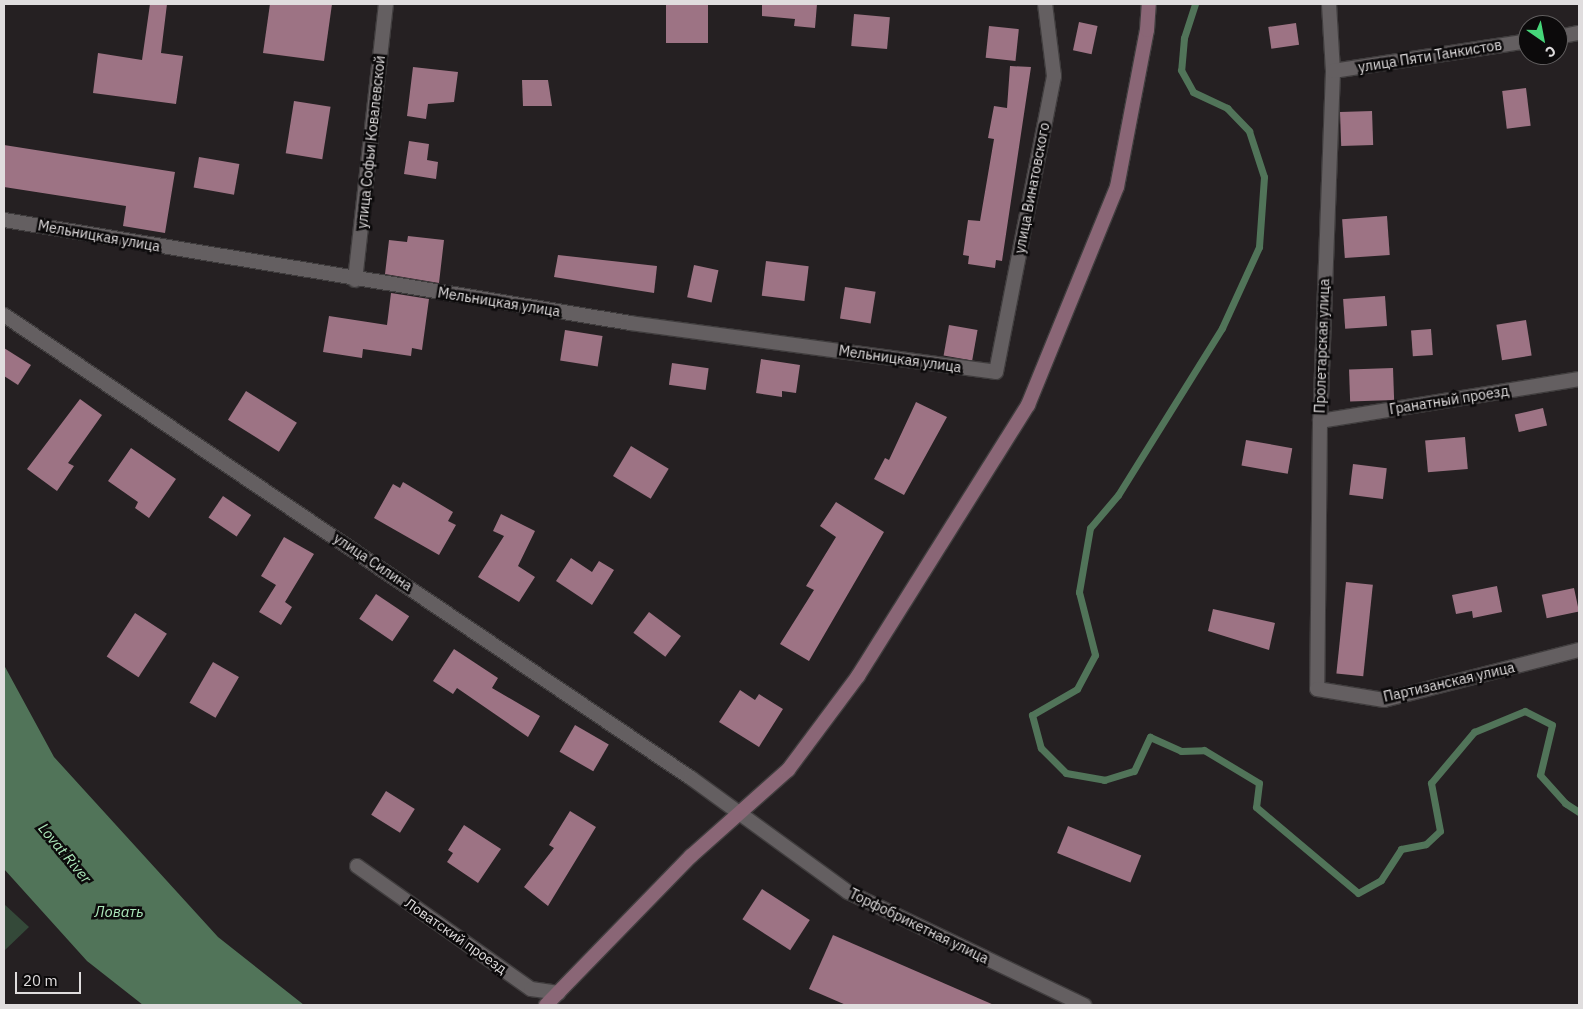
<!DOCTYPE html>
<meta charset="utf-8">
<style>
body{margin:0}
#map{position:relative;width:1583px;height:1009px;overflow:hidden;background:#252022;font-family:"IBM Plex Sans",sans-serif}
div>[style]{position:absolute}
.green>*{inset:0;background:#344939}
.water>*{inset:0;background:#517459}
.stream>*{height:7px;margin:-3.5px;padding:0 3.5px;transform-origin:3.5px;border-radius:3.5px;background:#517459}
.building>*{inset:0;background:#9d7384;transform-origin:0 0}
.roads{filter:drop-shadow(1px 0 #403d3e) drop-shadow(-1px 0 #403d3e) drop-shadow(0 1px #403d3e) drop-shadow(0 -1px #403d3e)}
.minor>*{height:14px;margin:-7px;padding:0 7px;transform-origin:7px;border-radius:7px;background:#645f61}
.tertiary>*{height:14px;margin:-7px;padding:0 7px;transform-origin:7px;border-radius:7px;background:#645f61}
.secondary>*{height:14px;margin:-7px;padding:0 7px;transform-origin:7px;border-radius:7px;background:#8a6676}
span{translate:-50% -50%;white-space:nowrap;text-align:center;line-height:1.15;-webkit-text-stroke:5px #0c0a0b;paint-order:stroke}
.street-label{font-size:14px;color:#e0ddde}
.water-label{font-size:15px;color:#ade9bb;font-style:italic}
.frame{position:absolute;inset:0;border:5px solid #e0ddde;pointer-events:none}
.north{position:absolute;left:1518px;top:15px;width:50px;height:50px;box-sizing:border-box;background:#0c0a0b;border:1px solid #615e5f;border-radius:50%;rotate:147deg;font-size:14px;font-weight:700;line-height:20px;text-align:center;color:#e0ddde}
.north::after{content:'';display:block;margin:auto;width:18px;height:22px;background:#46d77a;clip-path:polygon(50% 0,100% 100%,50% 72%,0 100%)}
.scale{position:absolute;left:15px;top:972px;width:66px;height:22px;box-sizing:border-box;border:2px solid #e0ddde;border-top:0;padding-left:6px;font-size:15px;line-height:18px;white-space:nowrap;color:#e0ddde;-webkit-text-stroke:4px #0c0a0b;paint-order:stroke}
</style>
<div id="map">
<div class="green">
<i style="clip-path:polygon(4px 904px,29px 927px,4px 951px)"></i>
</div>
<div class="water">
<i style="clip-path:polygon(4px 665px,54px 757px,218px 937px,304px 1005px,143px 1005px,87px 961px,4px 869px)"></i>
</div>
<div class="stream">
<i style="left:1195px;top:4px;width:36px;rotate:108deg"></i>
<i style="left:1184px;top:38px;width:32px;rotate:95deg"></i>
<i style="left:1181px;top:70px;width:25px;rotate:61deg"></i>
<i style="left:1193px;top:92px;width:38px;rotate:25deg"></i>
<i style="left:1227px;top:108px;width:32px;rotate:46deg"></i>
<i style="left:1249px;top:131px;width:48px;rotate:71.9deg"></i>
<i style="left:1264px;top:177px;width:70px;rotate:94.1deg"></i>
<i style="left:1259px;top:247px;width:89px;rotate:114.6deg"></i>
<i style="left:1222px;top:328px;width:197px;rotate:121.9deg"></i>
<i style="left:1118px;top:495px;width:43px;rotate:130.3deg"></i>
<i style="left:1090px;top:528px;width:65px;rotate:99.8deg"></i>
<i style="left:1079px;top:592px;width:65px;rotate:75.7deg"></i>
<i style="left:1095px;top:655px;width:38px;rotate:118deg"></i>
<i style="left:1077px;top:689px;width:52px;rotate:150deg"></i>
<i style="left:1032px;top:715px;width:34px;rotate:75deg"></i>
<i style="left:1041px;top:748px;width:35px;rotate:45deg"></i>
<i style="left:1066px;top:773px;width:39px;rotate:10deg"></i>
<i style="left:1104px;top:780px;width:31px;rotate:-17deg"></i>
<i style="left:1134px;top:771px;width:38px;rotate:-65deg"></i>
<i style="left:1150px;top:737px;width:34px;rotate:24deg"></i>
<i style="left:1181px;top:751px;width:23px;rotate:-2deg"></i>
<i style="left:1204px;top:750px;width:64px;rotate:31deg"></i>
<i style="left:1259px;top:783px;width:24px;rotate:97deg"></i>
<i style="left:1256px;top:807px;width:133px;rotate:40.1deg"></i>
<i style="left:1358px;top:893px;width:26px;rotate:-29deg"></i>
<i style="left:1381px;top:880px;width:37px;rotate:-57deg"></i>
<i style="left:1401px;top:849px;width:25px;rotate:-11deg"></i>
<i style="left:1426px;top:844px;width:19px;rotate:-43deg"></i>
<i style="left:1440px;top:831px;width:49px;rotate:-100.6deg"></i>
<i style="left:1431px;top:783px;width:67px;rotate:-49.9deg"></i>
<i style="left:1474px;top:732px;width:55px;rotate:-22.4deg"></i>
<i style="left:1525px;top:711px;width:30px;rotate:27deg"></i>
<i style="left:1552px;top:725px;width:51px;rotate:103.5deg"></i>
<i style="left:1540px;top:775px;width:38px;rotate:48deg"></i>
<i style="left:1565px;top:803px;width:17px;rotate:33deg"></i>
</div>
<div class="building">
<i style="clip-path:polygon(150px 4px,167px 4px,161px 53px,183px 56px,176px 104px,93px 93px,98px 53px,142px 60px)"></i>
<i style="clip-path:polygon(270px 4px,332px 4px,324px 61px,263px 53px)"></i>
<i style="left:666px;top:4px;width:42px;height:39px"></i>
<i style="clip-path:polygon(762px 4px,817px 4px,815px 28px,794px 26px,795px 19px,762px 16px)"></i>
<i style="left:854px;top:14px;width:36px;height:32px;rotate:5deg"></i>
<i style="left:1079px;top:22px;width:19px;height:29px;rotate:12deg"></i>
<i style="left:1296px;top:23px;width:22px;height:28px;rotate:82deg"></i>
<i style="left:989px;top:26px;width:30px;height:32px;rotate:6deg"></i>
<i style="clip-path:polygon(1010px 66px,1031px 67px,1002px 261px,996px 260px,995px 268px,968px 264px,969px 256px,963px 255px,968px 220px,980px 221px,994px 139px,988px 138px,994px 106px,1007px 108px)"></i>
<i style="clip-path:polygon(413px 67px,458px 72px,454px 102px,428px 104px,426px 119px,407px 116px)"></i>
<i style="clip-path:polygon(522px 80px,548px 80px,552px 106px,523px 106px)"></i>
<i style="left:1526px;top:88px;width:38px;height:24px;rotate:83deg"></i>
<i style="left:294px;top:101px;width:37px;height:53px;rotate:9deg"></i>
<i style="left:1372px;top:111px;width:34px;height:32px;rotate:88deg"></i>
<i style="clip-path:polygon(409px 141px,429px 144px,427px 160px,438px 162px,436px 179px,404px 174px)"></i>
<i style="clip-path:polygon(4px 145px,175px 172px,165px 233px,123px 226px,126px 206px,4px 187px)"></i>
<i style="left:199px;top:157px;width:41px;height:31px;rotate:10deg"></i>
<i style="left:1387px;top:216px;width:39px;height:45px;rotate:86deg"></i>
<i style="clip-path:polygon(408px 236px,444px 240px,439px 283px,385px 274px,389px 240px,407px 242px)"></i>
<i style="clip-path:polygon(558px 255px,657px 266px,654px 293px,554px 277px)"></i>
<i style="left:766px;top:261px;width:43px;height:35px;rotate:7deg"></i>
<i style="left:694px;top:265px;width:25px;height:33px;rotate:12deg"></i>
<i style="left:845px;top:287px;width:31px;height:32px;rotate:9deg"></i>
<i style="clip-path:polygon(391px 293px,429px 299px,422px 350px,412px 348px,411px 356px,363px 349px,362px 358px,323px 352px,329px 316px,387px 325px)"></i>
<i style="left:1385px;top:296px;width:30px;height:42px;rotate:86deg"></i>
<i style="left:1526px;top:320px;width:36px;height:30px;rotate:81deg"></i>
<i style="left:949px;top:325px;width:29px;height:31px;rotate:10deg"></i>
<i style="left:1431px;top:329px;width:26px;height:20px;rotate:86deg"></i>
<i style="left:565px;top:330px;width:38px;height:31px;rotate:9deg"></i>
<i style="clip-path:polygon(4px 348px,31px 365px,18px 385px,4px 376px)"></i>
<i style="clip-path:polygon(761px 359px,800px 365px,796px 393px,782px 391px,782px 397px,756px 393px)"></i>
<i style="left:672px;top:363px;width:37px;height:22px;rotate:8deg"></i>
<i style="left:1393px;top:368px;width:32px;height:44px;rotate:88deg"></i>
<i style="left:246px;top:391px;width:60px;height:34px;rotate:32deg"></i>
<i style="clip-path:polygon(80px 399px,102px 415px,68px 463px,74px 466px,57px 491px,27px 469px)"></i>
<i style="clip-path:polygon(916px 402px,947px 417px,904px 495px,874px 479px,885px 458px,889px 460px)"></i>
<i style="left:1543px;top:408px;width:18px;height:29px;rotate:77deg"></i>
<i style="left:1465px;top:437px;width:32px;height:40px;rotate:85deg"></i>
<i style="left:1246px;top:440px;width:47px;height:26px;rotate:10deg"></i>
<i style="left:631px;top:446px;width:44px;height:35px;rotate:31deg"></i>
<i style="clip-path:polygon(131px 448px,176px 479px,149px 518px,135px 508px,138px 502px,108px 481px)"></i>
<i style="left:1353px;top:464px;width:34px;height:31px;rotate:7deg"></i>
<i style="clip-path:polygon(403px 482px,453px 512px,448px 521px,456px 525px,439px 555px,374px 518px,393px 484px,400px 488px)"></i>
<i style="left:223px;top:496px;width:34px;height:26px;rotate:34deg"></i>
<i style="clip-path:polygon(836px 502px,884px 532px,809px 661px,780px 644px,814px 590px,806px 586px,836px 537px,820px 526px)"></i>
<i style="clip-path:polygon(501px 514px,535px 531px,518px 566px,535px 577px,519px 602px,478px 577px,504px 536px,493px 531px)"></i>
<i style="clip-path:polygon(284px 537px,314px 554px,285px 602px,292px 607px,281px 625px,259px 612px,276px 585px,261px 576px)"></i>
<i style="clip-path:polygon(571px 558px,592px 572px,599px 561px,614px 570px,592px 605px,556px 581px)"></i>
<i style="left:1346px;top:582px;width:27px;height:92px;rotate:6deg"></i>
<i style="clip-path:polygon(1497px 586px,1502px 612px,1473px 618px,1472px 611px,1456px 614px,1452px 595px)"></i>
<i style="left:1574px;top:588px;width:24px;height:33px;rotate:78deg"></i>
<i style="left:376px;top:594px;width:40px;height:30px;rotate:34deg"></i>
<i style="clip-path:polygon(1213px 609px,1275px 623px,1269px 650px,1208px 631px)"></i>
<i style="left:649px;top:612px;width:40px;height:26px;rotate:37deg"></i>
<i style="left:135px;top:613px;width:38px;height:52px;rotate:33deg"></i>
<i style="clip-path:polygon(454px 649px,498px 678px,492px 688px,540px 716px,528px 737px,457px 688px,453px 694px,433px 681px)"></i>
<i style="left:213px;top:662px;width:30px;height:47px;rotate:30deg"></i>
<i style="clip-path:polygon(740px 690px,755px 700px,759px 694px,783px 709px,759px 747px,719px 722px)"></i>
<i style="left:575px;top:725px;width:39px;height:31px;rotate:30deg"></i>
<i style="left:386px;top:791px;width:34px;height:28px;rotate:32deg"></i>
<i style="clip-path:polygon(570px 811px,596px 827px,548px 906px,524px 887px,554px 848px,549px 845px)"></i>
<i style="clip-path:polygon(464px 825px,501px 849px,478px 883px,447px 862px,453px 853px,448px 850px)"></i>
<i style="left:1068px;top:826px;width:79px;height:29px;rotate:22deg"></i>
<i style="left:762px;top:889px;width:57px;height:36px;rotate:33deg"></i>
<i style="clip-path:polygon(833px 935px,994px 1005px,846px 1005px,809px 989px)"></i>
</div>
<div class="roads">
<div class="minor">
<i style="left:1329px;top:4px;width:67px;rotate:86.6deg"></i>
<i style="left:1333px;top:71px;width:350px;rotate:92.1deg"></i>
<i style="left:1320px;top:421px;width:268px;rotate:90.6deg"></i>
<i style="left:1317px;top:689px;width:68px;rotate:9.3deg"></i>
<i style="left:1384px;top:700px;width:201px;rotate:-14.4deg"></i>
<i style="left:1558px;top:37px;width:21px;rotate:-11deg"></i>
<i style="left:1333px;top:71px;width:197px;rotate:-8.7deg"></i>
<i style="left:4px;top:220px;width:634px;rotate:9.34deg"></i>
<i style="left:630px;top:323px;width:369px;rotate:7.6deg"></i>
<i style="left:996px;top:372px;width:302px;rotate:-78.9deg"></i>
<i style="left:1054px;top:76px;width:73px;rotate:-97.1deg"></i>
<i style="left:355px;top:280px;width:278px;rotate:-83.6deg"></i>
<i style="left:1320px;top:421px;width:262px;rotate:-9.2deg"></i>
<i style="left:357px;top:866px;width:213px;rotate:35.3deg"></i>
<i style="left:531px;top:989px;width:28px;rotate:8deg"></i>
</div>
<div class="tertiary">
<i style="left:4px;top:315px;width:828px;rotate:33.98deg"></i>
<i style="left:691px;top:778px;width:194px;rotate:36deg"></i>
<i style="left:848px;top:892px;width:262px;rotate:25.6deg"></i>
</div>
<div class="secondary">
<i style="left:546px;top:1005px;width:208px;rotate:-45.8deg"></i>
<i style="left:691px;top:856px;width:130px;rotate:-41.6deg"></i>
<i style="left:788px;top:770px;width:117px;rotate:-53.3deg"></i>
<i style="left:858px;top:676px;width:320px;rotate:-57.9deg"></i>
<i style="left:1028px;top:405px;width:235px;rotate:-67.8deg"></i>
<i style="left:1117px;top:187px;width:160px;rotate:-79.2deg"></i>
<i style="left:1147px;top:30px;width:26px;rotate:-86deg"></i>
</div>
</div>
<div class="street-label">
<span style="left:1430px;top:56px;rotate:-9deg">улица Пяти Танкистов</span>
<span style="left:371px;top:142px;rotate:-84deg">улица Софьи Ковалевской</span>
<span style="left:1032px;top:188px;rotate:-79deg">улица Винатовского</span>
<span style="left:99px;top:236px;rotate:10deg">Мельницкая улица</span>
<span style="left:499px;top:302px;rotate:9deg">Мельницкая улица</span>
<span style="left:1322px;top:346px;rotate:-88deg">Пролетарская улица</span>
<span style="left:900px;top:359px;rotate:8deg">Мельницкая улица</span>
<span style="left:1449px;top:400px;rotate:-9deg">Гранатный проезд</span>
<span style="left:373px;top:562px;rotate:34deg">улица Силина</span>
<span style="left:1449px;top:682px;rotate:-13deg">Партизанская улица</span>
<span style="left:919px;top:926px;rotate:26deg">Торфобрикетная улица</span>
<span style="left:456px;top:936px;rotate:35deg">Ловатский проезд</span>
</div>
<div class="water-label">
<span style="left:65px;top:853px;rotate:50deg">Lovat River</span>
<span style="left:119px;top:912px">Ловать</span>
</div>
<div class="frame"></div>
<div class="north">С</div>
<div class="scale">20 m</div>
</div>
